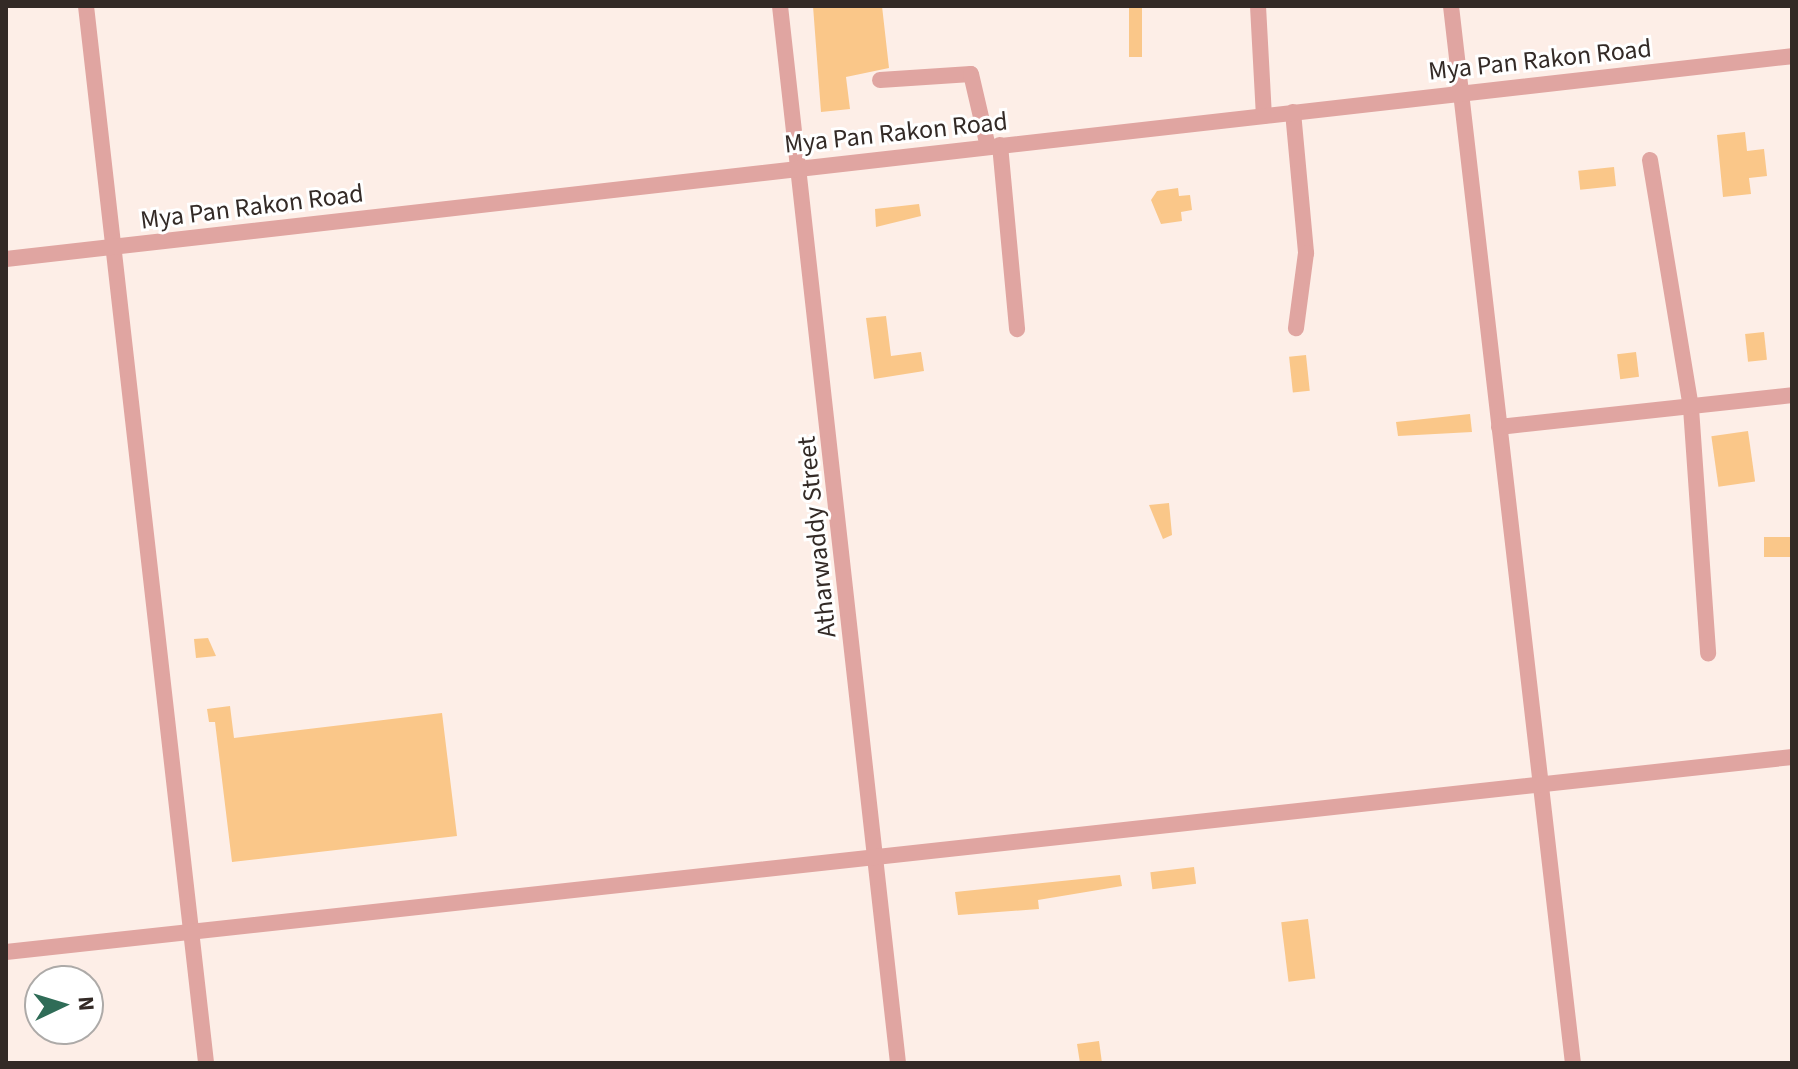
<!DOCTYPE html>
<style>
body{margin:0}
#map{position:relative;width:1798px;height:1069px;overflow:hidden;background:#fdeee7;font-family:"Source Sans 3",sans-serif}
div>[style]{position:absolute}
.building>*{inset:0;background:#fac789;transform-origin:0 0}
.minor>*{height:16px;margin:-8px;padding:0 8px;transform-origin:8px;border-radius:8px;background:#e0a5a1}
span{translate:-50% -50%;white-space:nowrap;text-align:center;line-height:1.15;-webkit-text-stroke:6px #fff;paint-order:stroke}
.street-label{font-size:26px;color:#332a26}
.frame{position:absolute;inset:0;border:8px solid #332a26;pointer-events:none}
.north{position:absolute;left:24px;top:965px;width:80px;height:80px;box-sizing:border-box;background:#fff;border:2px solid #adaaa8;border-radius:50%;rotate:86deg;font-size:22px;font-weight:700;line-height:32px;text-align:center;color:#332a26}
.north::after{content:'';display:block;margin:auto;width:28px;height:36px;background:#2f6c57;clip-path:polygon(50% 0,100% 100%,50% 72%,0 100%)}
</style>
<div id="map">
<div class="building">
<i style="clip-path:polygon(813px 6px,882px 6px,889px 68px,846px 77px,850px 109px,821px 112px)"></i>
<i style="left:1129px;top:6px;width:13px;height:51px"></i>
<i style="clip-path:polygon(1745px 132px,1747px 151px,1764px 149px,1767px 176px,1749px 178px,1751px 194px,1723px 197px,1717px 135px)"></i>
<i style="left:1614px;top:167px;width:19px;height:36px;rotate:84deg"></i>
<i style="clip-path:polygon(1178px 188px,1179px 196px,1190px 195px,1192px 210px,1181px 212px,1182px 221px,1161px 224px,1151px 200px,1157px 191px)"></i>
<i style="clip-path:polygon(919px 204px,921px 216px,876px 227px,875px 209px)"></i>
<i style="clip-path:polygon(886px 316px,891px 356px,921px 352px,924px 371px,874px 379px,866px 318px)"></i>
<i style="left:1764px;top:332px;width:28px;height:19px;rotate:84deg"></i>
<i style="left:1636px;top:352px;width:25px;height:19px;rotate:83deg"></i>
<i style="left:1306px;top:355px;width:36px;height:17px;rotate:84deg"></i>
<i style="clip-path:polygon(1470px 414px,1472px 432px,1398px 436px,1396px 422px)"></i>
<i style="left:1748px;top:431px;width:51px;height:37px;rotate:82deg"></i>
<i style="clip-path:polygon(1169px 503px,1172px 535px,1163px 539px,1149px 505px)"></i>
<i style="left:1792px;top:537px;width:20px;height:28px;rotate:90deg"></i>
<i style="clip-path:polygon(208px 638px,216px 656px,196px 658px,194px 639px)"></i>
<i style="clip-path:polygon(230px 706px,234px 738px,442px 713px,457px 836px,232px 862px,215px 722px,209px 722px,207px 709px)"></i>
<i style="left:1194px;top:867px;width:17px;height:44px;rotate:83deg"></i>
<i style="clip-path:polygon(1120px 875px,1122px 886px,1038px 900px,1039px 909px,958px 915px,955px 892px)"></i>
<i style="left:1308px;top:919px;width:60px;height:27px;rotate:83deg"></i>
<i style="clip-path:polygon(1099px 1041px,1102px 1063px,1080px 1063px,1077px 1044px)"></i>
</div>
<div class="minor">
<i style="left:86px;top:6px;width:1064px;rotate:83.52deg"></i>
<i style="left:780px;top:6px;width:1064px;rotate:83.63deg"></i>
<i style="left:1258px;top:6px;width:110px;rotate:86.9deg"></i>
<i style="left:1451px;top:6px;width:1064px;rotate:83.42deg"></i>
<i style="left:880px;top:80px;width:91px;rotate:-3.8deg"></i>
<i style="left:971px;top:74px;width:75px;rotate:76.9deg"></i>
<i style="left:1293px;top:112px;width:142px;rotate:84.7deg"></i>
<i style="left:1306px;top:253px;width:76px;rotate:97.6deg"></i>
<i style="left:1000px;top:145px;width:185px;rotate:84.7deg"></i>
<i style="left:1650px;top:160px;width:251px;rotate:80.6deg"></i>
<i style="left:1691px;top:408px;width:246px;rotate:86deg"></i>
<i style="left:6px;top:259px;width:1797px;rotate:-6.48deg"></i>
<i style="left:1499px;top:427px;width:295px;rotate:-6.2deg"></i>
<i style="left:6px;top:952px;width:1797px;rotate:-6.23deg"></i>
</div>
<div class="street-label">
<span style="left:1540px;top:60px;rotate:-6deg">Mya Pan Rakon Road</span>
<span style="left:896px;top:133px;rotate:-6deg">Mya Pan Rakon Road</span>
<span style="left:252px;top:207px;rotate:-7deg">Mya Pan Rakon Road</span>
<span style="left:817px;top:537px;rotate:-96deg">Atharwaddy Street</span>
</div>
<div class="frame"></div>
<div class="north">N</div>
</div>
